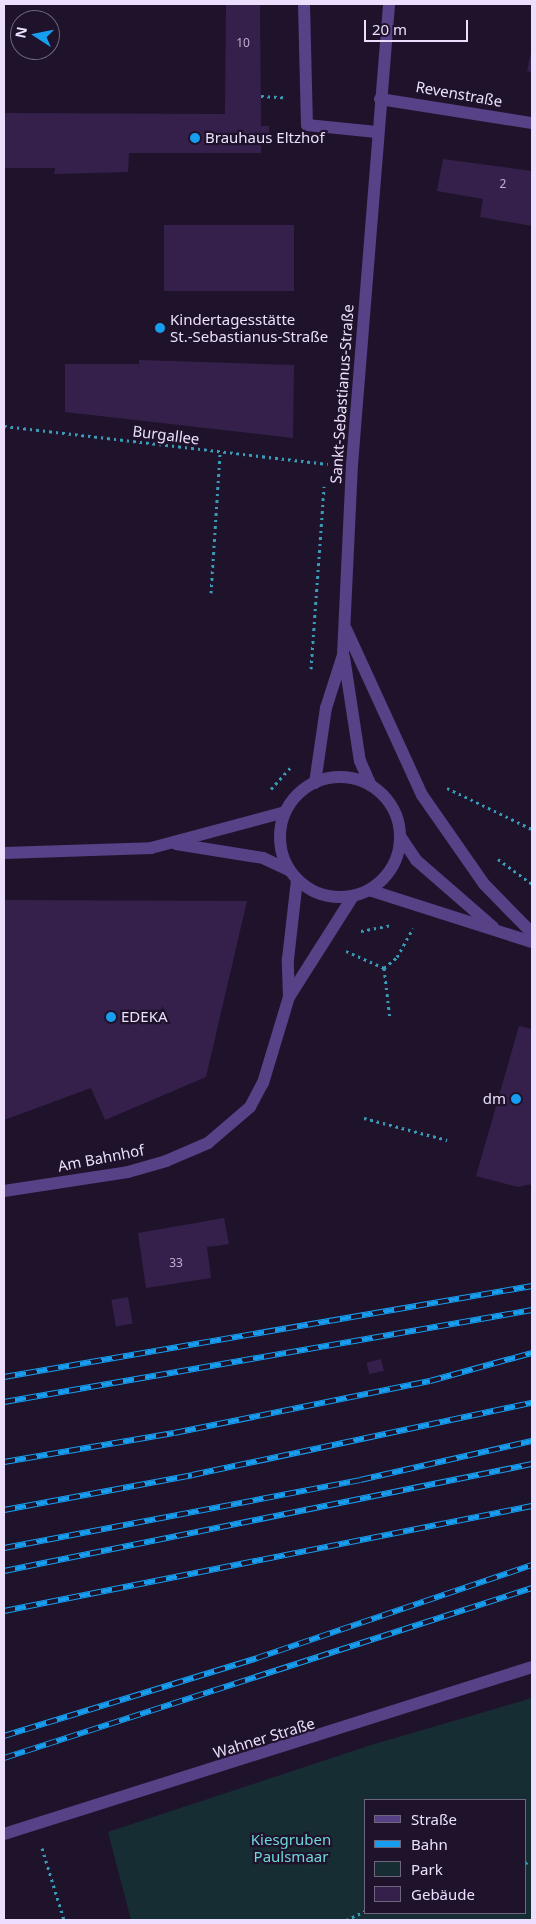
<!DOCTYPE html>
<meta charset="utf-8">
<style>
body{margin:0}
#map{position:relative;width:536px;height:1924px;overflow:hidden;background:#1e132b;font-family:"Noto Sans",sans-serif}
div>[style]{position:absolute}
.green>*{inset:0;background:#172d34}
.building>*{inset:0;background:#35204b;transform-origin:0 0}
.path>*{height:3px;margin-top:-1.5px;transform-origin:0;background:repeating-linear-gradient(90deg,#399bb7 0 2.5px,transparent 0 6.5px)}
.minor>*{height:12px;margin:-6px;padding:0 6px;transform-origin:6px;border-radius:6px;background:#574187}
.minor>.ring{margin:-6px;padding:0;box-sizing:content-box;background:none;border:12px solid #574187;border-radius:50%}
.rail>*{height:5.5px;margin-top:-2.75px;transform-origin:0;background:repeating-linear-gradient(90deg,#1e132b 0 11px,#189ef0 0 22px);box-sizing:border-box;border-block:1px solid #189ef0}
.dots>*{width:14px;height:14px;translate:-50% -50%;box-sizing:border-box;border:2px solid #1e132b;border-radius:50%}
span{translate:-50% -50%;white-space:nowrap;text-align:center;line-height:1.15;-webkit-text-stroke:4.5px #1e132b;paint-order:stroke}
.number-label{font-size:12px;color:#beafd0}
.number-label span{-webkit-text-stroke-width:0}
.street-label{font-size:15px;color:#ebdffd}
.poi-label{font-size:15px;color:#ebdffd}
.left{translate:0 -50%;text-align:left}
.right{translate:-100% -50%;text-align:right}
.park-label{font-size:15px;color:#6ed7da}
.frame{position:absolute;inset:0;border:5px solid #ebdffd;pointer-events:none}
.legend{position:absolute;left:364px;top:1799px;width:162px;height:115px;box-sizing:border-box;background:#1e132b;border:1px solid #70657f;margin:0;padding:6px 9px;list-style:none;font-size:15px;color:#ebdffd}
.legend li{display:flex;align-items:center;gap:10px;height:25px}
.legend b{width:25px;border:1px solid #70657f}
.north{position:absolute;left:10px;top:10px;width:50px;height:50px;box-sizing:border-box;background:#1e132b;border:1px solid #70657f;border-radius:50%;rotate:281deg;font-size:14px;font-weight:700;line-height:20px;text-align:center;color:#ebdffd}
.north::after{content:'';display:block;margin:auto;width:18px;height:22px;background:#189ef0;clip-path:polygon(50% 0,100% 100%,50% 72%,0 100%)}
.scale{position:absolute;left:364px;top:20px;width:104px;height:22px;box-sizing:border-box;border:2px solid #ebdffd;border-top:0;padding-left:6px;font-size:15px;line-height:18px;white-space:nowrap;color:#ebdffd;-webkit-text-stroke:4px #1e132b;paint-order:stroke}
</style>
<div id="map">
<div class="green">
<i style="clip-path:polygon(evenodd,532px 1698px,532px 1920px,131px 1920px,108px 1832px,371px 1745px,532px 1698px,365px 1800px,525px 1800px,525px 1913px,365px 1913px,365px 1800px)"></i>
</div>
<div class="building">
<i style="clip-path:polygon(226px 4px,260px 4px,261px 126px,269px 126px,270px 144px,261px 144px,261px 153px,129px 153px,128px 172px,54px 174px,55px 168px,4px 168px,4px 113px,225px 114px)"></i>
<i style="clip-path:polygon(532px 48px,532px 72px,527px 71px)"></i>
<i style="clip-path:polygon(443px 159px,532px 171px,532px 226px,480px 217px,483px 199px,437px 191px)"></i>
<i style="left:164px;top:225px;width:130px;height:66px"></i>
<i style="clip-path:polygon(139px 360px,294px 365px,293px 438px,65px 412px,65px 364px,139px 364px)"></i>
<i style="clip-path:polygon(4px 900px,247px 901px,206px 1077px,105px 1120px,91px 1088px,4px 1120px)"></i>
<i style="clip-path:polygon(519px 1026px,532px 1029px,532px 1184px,518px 1187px,476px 1176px)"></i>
<i style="clip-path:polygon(224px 1218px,229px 1244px,207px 1247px,211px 1278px,146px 1288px,138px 1233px)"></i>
<i style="left:128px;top:1297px;width:27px;height:17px;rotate:80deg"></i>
<i style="left:381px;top:1359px;width:12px;height:15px;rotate:76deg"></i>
</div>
<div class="path">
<i style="left:261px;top:96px;width:22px;rotate:3deg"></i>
<i style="left:4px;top:426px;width:326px;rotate:6.7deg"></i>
<i style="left:211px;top:593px;width:140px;rotate:-86.3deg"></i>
<i style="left:311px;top:669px;width:183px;rotate:-85.9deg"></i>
<i style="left:447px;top:788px;width:94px;rotate:25.8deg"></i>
<i style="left:271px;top:789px;width:31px;rotate:-48deg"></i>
<i style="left:498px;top:859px;width:42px;rotate:36.3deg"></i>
<i style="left:361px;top:931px;width:32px;rotate:-11deg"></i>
<i style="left:346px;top:951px;width:42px;rotate:24.1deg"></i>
<i style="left:384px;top:968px;width:51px;rotate:83.3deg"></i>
<i style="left:384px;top:968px;width:17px;rotate:-40deg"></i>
<i style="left:397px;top:957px;width:33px;rotate:-61deg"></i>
<i style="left:364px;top:1118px;width:86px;rotate:14.8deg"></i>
<i style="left:42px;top:1848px;width:75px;rotate:73deg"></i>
<i style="left:525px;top:1863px;width:7px;rotate:-16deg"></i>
<i style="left:346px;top:1920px;width:21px;rotate:-25deg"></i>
</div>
<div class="minor">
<i style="left:304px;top:4px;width:121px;rotate:88.6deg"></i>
<i style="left:307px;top:125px;width:70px;rotate:5.7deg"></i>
<i style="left:380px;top:99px;width:154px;rotate:9deg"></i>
<i style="left:346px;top:629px;width:183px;rotate:65.4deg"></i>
<i style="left:422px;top:795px;width:108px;rotate:55.1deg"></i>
<i style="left:484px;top:884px;width:69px;rotate:45.6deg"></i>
<i style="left:344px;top:657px;width:105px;rotate:81.3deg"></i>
<i style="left:360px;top:761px;width:27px;rotate:66deg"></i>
<i class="ring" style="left:280px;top:777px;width:108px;height:108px"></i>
<i style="left:315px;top:783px;width:76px;rotate:-81.7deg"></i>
<i style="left:326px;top:708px;width:56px;rotate:-72.2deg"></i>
<i style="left:343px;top:655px;width:190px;rotate:-87.3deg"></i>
<i style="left:352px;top:465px;width:462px;rotate:-85.4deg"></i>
<i style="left:400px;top:836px;width:29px;rotate:56deg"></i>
<i style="left:416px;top:860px;width:102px;rotate:41deg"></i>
<i style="left:176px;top:844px;width:88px;rotate:9.1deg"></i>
<i style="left:263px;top:858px;width:29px;rotate:25deg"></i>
<i style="left:4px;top:853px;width:147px;rotate:-1.9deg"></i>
<i style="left:151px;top:848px;width:139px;rotate:-15deg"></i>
<i style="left:369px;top:890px;width:171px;rotate:17.7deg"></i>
<i style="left:289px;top:997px;width:120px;rotate:-57.6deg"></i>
<i style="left:4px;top:1191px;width:125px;rotate:-8.7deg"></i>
<i style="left:128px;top:1172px;width:40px;rotate:-16deg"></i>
<i style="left:166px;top:1161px;width:46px;rotate:-23.2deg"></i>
<i style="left:208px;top:1143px;width:55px;rotate:-40.6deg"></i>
<i style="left:250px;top:1107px;width:27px;rotate:-62deg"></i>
<i style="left:263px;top:1083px;width:90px;rotate:-73.2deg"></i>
<i style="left:289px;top:997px;width:38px;rotate:-92deg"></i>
<i style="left:288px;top:959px;width:80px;rotate:-83.5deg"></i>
<i style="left:4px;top:1834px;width:554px;rotate:-17.55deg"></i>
</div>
<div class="rail">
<i style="left:4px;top:1377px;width:536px;rotate:-9.78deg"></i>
<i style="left:4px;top:1402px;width:536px;rotate:-9.88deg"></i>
<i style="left:4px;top:1462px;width:172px;rotate:-9.7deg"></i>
<i style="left:174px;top:1433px;width:261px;rotate:-11.5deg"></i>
<i style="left:430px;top:1381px;width:106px;rotate:-15.4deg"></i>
<i style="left:4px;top:1510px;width:191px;rotate:-10.5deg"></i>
<i style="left:192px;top:1475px;width:348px;rotate:-12deg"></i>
<i style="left:4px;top:1548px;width:362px;rotate:-10.8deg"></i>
<i style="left:360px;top:1480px;width:176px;rotate:-12.8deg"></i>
<i style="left:4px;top:1571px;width:539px;rotate:-11.46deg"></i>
<i style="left:4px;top:1611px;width:538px;rotate:-11.25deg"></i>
<i style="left:4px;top:1736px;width:265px;rotate:-17.1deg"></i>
<i style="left:257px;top:1658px;width:290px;rotate:-18.7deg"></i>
<i style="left:4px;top:1758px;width:555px;rotate:-17.85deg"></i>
</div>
<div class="dots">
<i style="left:195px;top:138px;background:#189ef0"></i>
<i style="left:160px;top:328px;background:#189ef0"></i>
<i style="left:111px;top:1017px;background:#189ef0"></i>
<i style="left:516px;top:1099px;background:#189ef0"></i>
</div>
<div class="number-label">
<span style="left:243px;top:43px">10</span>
<span style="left:503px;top:184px">2</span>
<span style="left:176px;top:1263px">33</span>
</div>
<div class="street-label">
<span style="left:459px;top:94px;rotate:10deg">Revenstraße</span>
<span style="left:342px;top:394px;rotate:-86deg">Sankt-Sebastianus-Straße</span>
<span style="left:166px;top:435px;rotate:7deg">Burgallee</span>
<span style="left:101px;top:1158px;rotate:-11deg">Am Bahnhof</span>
<span style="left:264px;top:1738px;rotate:-17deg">Wahner Straße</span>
</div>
<div class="poi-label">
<span class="left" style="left:205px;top:138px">Brauhaus Eltzhof</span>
<span class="left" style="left:170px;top:328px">Kindertagesstätte<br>St.-Sebastianus-Straße</span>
<span class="left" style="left:121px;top:1017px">EDEKA</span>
<span class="right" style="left:506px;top:1099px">dm</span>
</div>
<div class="park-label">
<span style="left:291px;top:1848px">Kiesgruben<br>Paulsmaar</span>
</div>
<div class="frame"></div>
<ul class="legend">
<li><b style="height:6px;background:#574187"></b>Straße</li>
<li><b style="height:6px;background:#189ef0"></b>Bahn</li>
<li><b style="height:14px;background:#172d34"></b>Park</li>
<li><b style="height:14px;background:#35204b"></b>Gebäude</li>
</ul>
<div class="north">N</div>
<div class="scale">20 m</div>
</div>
